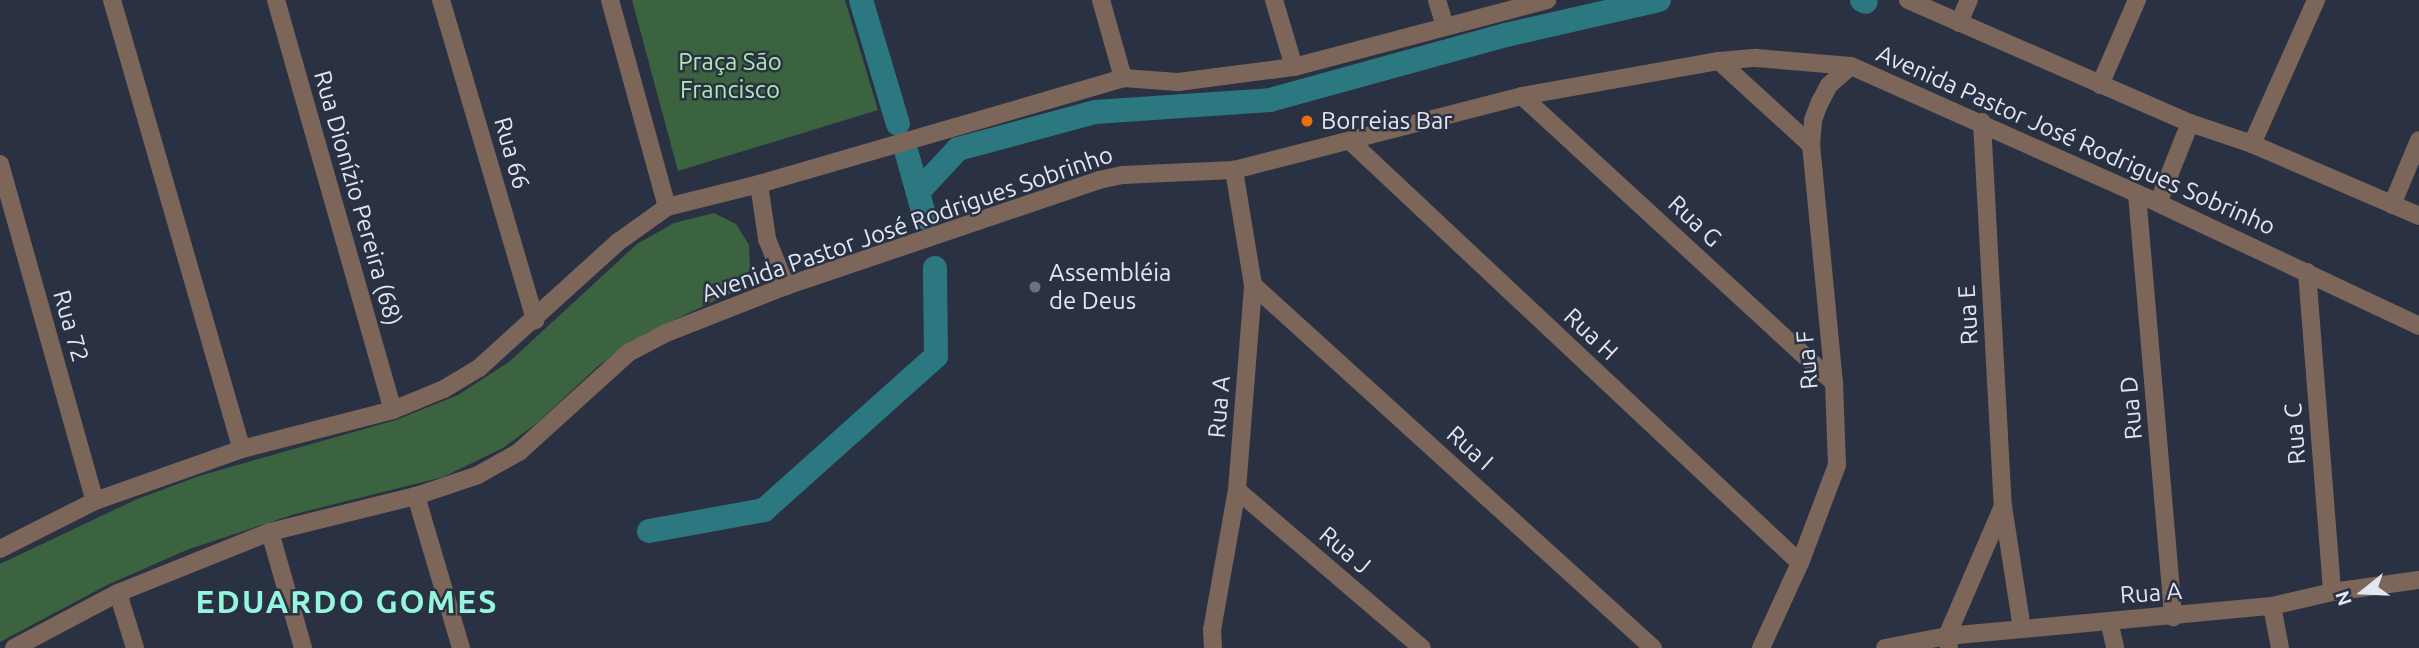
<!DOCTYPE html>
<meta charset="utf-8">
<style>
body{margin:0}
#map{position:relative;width:2419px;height:648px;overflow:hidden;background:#2a3143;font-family:Ubuntu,sans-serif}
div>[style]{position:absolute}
.green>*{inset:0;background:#3c633f}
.canal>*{height:24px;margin:-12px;padding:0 12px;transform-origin:12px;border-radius:12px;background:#2b7881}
.minor>*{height:18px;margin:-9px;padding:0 9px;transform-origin:9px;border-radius:9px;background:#7b6659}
.dots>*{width:19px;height:19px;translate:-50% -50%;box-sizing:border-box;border:4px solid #2a3143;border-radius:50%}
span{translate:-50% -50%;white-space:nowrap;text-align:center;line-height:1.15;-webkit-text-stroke:5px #2a3143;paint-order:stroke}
.park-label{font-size:24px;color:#abebae}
.poi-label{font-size:24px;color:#e1e6f2}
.left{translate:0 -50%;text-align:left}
.street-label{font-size:24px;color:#e1e6f2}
.district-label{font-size:32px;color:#93f6dd;font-weight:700;letter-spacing:2px}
.north{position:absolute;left:2328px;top:557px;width:70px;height:70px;-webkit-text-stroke:5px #2a3143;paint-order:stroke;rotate:252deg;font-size:19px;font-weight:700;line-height:28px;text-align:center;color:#e1e6f2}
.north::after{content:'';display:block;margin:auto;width:24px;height:32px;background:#e1e6f2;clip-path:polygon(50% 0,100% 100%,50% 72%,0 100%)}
</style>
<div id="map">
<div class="green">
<i style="clip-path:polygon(632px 0,845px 0,878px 110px,678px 171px)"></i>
<i style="clip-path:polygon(714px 213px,736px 224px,749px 245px,750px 269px,738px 290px,648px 332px,622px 348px,597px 367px,537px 423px,503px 448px,443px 477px,295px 514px,189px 549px,107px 585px,0 642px,0 564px,135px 500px,199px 476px,396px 420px,458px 395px,509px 362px,637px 244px,674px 223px)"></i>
</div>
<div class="canal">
<i style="left:861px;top:0;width:129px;rotate:73.4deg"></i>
<i style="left:1862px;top:0;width:4px;rotate:27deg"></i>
<i style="left:907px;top:154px;width:66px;rotate:74.3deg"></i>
<i style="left:918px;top:192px;width:59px;rotate:-47.1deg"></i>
<i style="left:958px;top:149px;width:142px;rotate:-15.1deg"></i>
<i style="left:1095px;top:112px;width:175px;rotate:-3.9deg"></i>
<i style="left:1270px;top:100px;width:245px;rotate:-15.4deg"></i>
<i style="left:1506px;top:35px;width:157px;rotate:-12.9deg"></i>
<i style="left:649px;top:531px;width:117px;rotate:-10.3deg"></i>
<i style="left:764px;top:510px;width:231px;rotate:-41.8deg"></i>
<i style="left:936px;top:356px;width:88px;rotate:-90.7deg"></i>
</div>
<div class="minor">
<i style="left:112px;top:0;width:467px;rotate:73.9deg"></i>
<i style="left:276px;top:0;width:426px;rotate:74.1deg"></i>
<i style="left:441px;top:0;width:334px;rotate:73.6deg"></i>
<i style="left:610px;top:0;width:215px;rotate:74.6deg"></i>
<i style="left:1101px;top:0;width:81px;rotate:74.2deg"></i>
<i style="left:1274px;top:0;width:70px;rotate:73.4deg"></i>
<i style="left:1437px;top:0;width:27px;rotate:73deg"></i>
<i style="left:1908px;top:0;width:308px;rotate:23.6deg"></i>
<i style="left:2190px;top:123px;width:65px;rotate:18.7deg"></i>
<i style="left:2252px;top:144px;width:182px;rotate:23.3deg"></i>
<i style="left:1959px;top:23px;width:25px;rotate:-67deg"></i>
<i style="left:1719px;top:61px;width:125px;rotate:42.4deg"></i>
<i style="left:2100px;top:85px;width:93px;rotate:-66.5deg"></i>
<i style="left:1522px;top:96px;width:424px;rotate:42.6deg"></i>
<i style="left:1982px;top:122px;width:385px;rotate:86.9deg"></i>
<i style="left:2003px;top:506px;width:124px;rotate:81.2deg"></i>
<i style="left:1350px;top:141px;width:617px;rotate:43.16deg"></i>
<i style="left:2252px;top:144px;width:158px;rotate:-66deg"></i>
<i style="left:0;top:164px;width:350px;rotate:74.3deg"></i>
<i style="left:759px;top:184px;width:56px;rotate:81.7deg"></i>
<i style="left:767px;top:239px;width:51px;rotate:68deg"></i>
<i style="left:2137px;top:194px;width:425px;rotate:85.1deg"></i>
<i style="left:2158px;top:203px;width:86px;rotate:-68.2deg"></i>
<i style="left:2392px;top:205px;width:70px;rotate:-67.4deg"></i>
<i style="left:2307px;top:272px;width:321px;rotate:85.5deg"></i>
<i style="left:1253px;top:285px;width:540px;rotate:42.22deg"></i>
<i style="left:1237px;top:490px;width:243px;rotate:40.5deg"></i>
<i style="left:416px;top:496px;width:159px;rotate:73.5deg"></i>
<i style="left:270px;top:532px;width:121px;rotate:74.1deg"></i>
<i style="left:0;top:549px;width:106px;rotate:-26.8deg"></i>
<i style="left:95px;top:501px;width:156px;rotate:-19.5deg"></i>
<i style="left:242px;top:449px;width:156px;rotate:-14.5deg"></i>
<i style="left:393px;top:410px;width:55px;rotate:-22.4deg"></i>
<i style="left:444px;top:389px;width:41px;rotate:-31deg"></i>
<i style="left:479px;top:368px;width:188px;rotate:-42.2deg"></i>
<i style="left:618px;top:242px;width:60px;rotate:-35.5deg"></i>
<i style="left:667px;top:207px;width:95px;rotate:-14deg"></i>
<i style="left:759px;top:184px;width:379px;rotate:-16.2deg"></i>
<i style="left:1123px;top:78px;width:55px;rotate:4.2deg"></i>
<i style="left:1178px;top:82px;width:117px;rotate:-7.4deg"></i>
<i style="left:1294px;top:67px;width:262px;rotate:-14.8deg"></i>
<i style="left:118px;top:593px;width:58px;rotate:72.8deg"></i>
<i style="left:2272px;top:606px;width:43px;rotate:79.2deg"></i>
<i style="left:2109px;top:621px;width:28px;rotate:77deg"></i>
<i style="left:14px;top:648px;width:118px;rotate:-27.9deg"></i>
<i style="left:118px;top:593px;width:164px;rotate:-21.9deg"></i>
<i style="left:270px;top:532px;width:150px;rotate:-13.9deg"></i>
<i style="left:416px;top:496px;width:65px;rotate:-18.7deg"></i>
<i style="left:478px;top:475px;width:47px;rotate:-29.3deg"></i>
<i style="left:519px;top:452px;width:147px;rotate:-42.2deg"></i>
<i style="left:628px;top:353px;width:43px;rotate:-27.8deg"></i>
<i style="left:666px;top:333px;width:129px;rotate:-21.4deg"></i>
<i style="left:786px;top:286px;width:330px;rotate:-18.7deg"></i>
<i style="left:1099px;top:180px;width:24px;rotate:-12deg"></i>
<i style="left:1122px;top:175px;width:112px;rotate:-2.6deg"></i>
<i style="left:1234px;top:170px;width:297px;rotate:-14.4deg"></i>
<i style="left:1522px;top:96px;width:200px;rotate:-10.1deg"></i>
<i style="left:1719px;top:61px;width:37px;rotate:-5deg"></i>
<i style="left:1756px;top:58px;width:95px;rotate:4.8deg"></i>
<i style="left:1851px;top:66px;width:336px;rotate:24deg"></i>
<i style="left:2158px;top:203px;width:289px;rotate:25.2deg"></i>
<i style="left:1213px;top:648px;width:18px;rotate:-93deg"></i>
<i style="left:1212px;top:630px;width:142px;rotate:-79.9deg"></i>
<i style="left:1237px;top:490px;width:206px;rotate:-85.5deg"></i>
<i style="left:1253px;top:285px;width:117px;rotate:-99.4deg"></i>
<i style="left:1761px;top:648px;width:94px;rotate:-65.4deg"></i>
<i style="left:1800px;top:563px;width:105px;rotate:-69.3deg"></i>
<i style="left:1837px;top:465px;width:82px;rotate:-92.1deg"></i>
<i style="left:1834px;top:383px;width:239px;rotate:-95.5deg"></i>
<i style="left:1811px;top:145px;width:25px;rotate:-85deg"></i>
<i style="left:1813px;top:120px;width:19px;rotate:-69deg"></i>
<i style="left:1820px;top:102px;width:19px;rotate:-62deg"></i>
<i style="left:1829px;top:85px;width:29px;rotate:-41deg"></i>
<i style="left:1885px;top:648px;width:63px;rotate:-11deg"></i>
<i style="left:1947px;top:636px;width:326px;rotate:-5.3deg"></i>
<i style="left:2272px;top:606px;width:62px;rotate:-13.1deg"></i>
<i style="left:2332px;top:592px;width:88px;rotate:-7.9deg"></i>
<i style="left:1949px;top:648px;width:12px;rotate:-99deg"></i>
<i style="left:1947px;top:636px;width:142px;rotate:-66.7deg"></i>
</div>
<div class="dots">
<i style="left:1307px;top:121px;background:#e8710a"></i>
<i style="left:1035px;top:287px;background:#6b7280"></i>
</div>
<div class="park-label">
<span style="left:730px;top:76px">Praça São<br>Francisco</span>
</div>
<div class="poi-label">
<span class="left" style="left:1321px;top:121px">Borreias Bar</span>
<span class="left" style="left:1049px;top:287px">Assembléia<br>de Deus</span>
</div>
<div class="street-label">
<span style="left:2076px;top:140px;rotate:24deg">Avenida Pastor José Rodrigues Sobrinho</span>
<span style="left:512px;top:153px;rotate:74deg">Rua 66</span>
<span style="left:358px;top:198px;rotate:74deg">Rua Dionízio Pereira (68)</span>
<span style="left:1695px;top:221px;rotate:43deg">Rua G</span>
<span style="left:907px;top:224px;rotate:-19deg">Avenida Pastor José Rodrigues Sobrinho</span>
<span style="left:1968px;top:315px;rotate:-93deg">Rua E</span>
<span style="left:71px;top:326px;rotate:74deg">Rua 72</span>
<span style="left:1591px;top:334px;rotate:43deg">Rua H</span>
<span style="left:1807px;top:360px;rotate:-95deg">Rua F</span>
<span style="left:1219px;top:407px;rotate:-85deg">Rua A</span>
<span style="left:2131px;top:408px;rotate:-95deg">Rua D</span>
<span style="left:2295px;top:434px;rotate:-94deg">Rua C</span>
<span style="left:1470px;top:448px;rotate:42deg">Rua I</span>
<span style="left:1345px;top:550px;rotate:40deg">Rua J</span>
<span style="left:2151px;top:593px;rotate:-4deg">Rua A</span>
</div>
<div class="district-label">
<span style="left:347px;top:601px">EDUARDO GOMES</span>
</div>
<div class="north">N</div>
</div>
